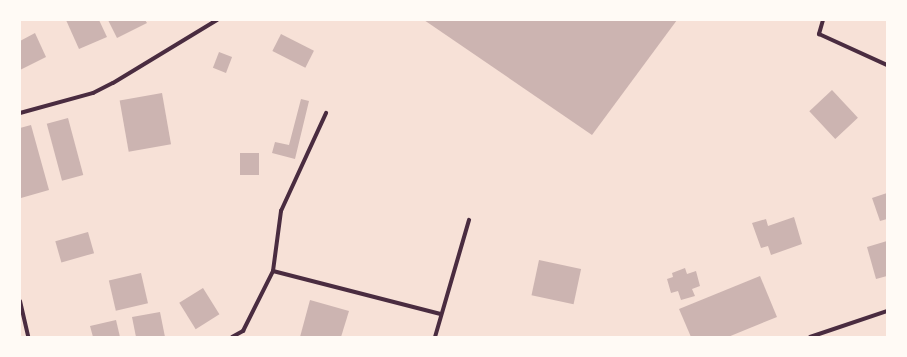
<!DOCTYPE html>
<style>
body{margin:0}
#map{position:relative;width:907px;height:357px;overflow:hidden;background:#f7e1d7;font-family:"Crimson Pro",serif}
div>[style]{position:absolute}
.building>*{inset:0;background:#ccb4b1;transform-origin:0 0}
.minor>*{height:4px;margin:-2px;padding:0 2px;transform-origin:2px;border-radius:2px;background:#4a2c40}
span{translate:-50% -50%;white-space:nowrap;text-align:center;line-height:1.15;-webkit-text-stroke:3.5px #fffaf5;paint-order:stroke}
.frame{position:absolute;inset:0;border:21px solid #fffaf5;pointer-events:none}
</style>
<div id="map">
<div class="building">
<i style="clip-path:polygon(66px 20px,99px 20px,107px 37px,79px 49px)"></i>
<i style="clip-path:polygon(108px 20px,145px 20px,147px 23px,117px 38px)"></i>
<i style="clip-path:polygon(424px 20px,677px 20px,592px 135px)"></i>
<i style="clip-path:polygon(35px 33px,46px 57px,20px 70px,20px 41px)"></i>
<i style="left:281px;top:34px;width:37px;height:19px;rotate:27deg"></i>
<i style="left:219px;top:52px;width:14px;height:17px;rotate:21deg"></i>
<i style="left:832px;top:90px;width:38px;height:31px;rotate:47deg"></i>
<i style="left:162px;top:93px;width:52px;height:43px;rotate:80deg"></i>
<i style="clip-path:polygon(301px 99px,309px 101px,295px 159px,272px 153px,275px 142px,289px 145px)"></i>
<i style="left:68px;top:118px;width:59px;height:22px;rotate:75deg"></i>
<i style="clip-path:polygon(31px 125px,49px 190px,21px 198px,20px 128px)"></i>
<i style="left:240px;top:153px;width:19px;height:22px"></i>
<i style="clip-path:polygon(887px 193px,887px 219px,880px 221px,872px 198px)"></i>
<i style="clip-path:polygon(794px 217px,802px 244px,771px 255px,768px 246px,761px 248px,752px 223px,766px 219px,768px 226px)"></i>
<i style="left:88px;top:232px;width:22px;height:34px;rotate:74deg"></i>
<i style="clip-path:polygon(887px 241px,887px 276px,876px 279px,867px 247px)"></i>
<i style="left:539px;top:260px;width:43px;height:36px;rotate:12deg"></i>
<i style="clip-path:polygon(685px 268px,687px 274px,696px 271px,700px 286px,692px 289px,695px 296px,681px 300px,678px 291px,671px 293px,667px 279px,673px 277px,672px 273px)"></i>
<i style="left:141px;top:273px;width:31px;height:33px;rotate:77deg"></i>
<i style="clip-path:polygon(760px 276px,777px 317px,728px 337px,691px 337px,679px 309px)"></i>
<i style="left:203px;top:288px;width:31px;height:28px;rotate:58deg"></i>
<i style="clip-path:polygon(310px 300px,349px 311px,341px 337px,300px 337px)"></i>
<i style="clip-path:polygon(160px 312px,165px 337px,136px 337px,132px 317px)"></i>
<i style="clip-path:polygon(116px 320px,120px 337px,93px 337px,90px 326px)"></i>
</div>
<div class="minor">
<i style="left:823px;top:20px;width:15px;rotate:106deg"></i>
<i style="left:819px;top:34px;width:75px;rotate:24.5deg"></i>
<i style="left:20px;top:113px;width:76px;rotate:-15.3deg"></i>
<i style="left:93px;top:93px;width:22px;rotate:-27deg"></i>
<i style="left:113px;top:83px;width:122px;rotate:-31.2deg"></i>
<i style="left:273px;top:271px;width:173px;rotate:14.4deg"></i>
<i style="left:20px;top:301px;width:37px;rotate:77deg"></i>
<i style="left:232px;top:337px;width:13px;rotate:-29deg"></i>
<i style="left:243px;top:331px;width:67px;rotate:-63.4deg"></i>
<i style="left:273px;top:271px;width:61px;rotate:-82.4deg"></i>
<i style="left:281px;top:211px;width:108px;rotate:-65.3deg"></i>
<i style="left:435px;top:337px;width:122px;rotate:-73.8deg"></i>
<i style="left:810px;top:337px;width:81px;rotate:-18.7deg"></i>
</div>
<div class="frame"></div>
</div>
